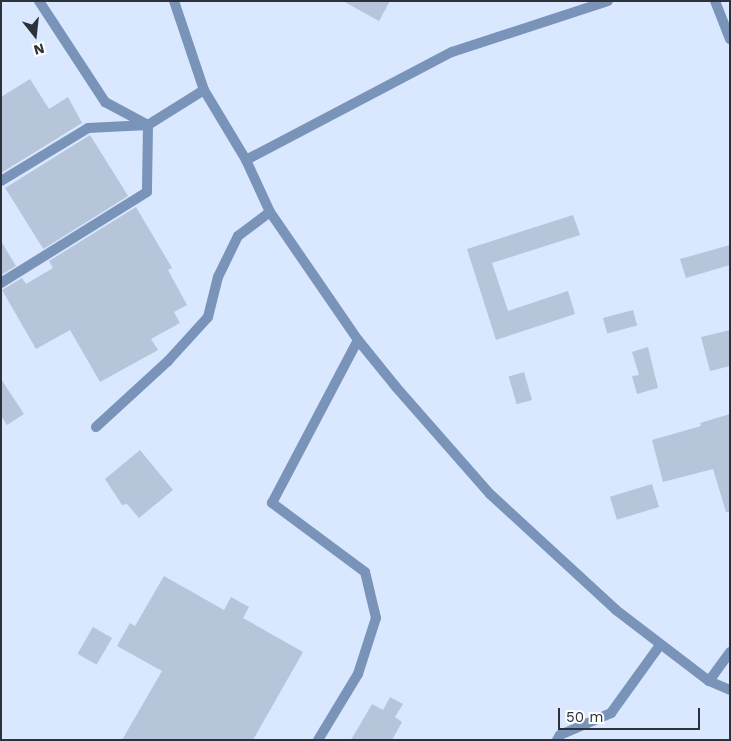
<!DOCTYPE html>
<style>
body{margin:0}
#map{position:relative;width:731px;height:741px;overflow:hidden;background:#d9e8fe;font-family:"Work Sans",sans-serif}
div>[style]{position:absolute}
.building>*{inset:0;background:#b6c5da;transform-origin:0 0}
.lane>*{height:10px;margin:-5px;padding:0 5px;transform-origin:5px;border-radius:5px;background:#7a94b9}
.street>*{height:10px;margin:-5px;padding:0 5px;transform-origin:5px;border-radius:5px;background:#7a94b9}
span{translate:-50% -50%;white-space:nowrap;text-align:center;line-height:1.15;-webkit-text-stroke:4px #fff;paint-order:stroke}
.frame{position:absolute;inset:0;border:2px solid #2c313a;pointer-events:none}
.north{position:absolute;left:10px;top:10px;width:50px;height:50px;-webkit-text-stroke:4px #fff;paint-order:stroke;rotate:164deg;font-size:14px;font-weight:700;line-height:20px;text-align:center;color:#2c313a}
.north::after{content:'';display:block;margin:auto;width:18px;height:22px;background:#2c313a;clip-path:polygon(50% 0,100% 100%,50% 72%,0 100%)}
.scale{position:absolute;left:558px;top:708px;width:142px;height:22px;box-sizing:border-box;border:2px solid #2c313a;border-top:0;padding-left:6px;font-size:15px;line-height:18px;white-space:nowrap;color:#2c313a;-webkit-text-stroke:4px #fff;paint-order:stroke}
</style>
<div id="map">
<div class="building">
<i style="clip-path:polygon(343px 1px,390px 1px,379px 21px)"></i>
<i style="clip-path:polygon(30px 79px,49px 109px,68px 97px,82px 123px,1px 173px,1px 97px)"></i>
<i style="left:90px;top:135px;width:72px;height:100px;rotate:58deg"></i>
<i style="clip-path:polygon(136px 207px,172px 268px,168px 270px,187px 305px,174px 312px,180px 323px,151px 339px,158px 350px,100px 382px,70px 330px,36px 349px,2px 290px,22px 278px,26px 284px,53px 268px,49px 261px)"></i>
<i style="clip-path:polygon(573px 215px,580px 235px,492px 263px,508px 311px,568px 291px,575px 314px,496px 340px,467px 249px)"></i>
<i style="clip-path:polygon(1px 241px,16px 266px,1px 275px)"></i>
<i style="clip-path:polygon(730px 245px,730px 265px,686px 278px,680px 259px)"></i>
<i style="left:633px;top:310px;width:16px;height:31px;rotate:75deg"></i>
<i style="clip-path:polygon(730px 330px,730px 366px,710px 371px,701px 337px)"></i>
<i style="clip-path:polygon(648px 347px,658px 388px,637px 394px,632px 376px,639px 375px,632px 352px)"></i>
<i style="left:524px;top:372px;width:29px;height:16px;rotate:74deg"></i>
<i style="clip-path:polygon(1px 379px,24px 414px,7px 425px,1px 416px)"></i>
<i style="clip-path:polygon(730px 414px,730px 512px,726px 512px,713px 469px,663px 482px,652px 440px,701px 426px,700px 423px)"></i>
<i style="clip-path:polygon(140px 450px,173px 490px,139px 518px,127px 504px,122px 505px,105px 479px)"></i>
<i style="left:652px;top:484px;width:24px;height:44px;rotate:73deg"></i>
<i style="clip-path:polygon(164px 576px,224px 610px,231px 597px,249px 607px,243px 618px,303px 652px,253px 740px,122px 740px,162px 671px,117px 646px,130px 623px,135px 626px)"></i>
<i style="left:93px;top:627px;width:22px;height:31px;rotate:30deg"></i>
<i style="clip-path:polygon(390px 697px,403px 704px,395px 717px,402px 722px,392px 740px,351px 740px,372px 704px,383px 710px)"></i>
</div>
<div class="lane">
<i style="left:715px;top:1px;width:41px;rotate:68.5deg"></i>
<i style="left:246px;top:160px;width:233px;rotate:-27.7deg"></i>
<i style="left:452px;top:52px;width:164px;rotate:-18.1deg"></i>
</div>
<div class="street">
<i style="left:39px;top:1px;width:121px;rotate:56.8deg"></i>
<i style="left:105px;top:102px;width:49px;rotate:28.1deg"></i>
<i style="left:148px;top:125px;width:66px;rotate:-32deg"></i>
<i style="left:174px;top:1px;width:94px;rotate:71.4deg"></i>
<i style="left:204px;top:90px;width:82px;rotate:59deg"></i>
<i style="left:246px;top:160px;width:57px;rotate:65.2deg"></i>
<i style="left:270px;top:212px;width:155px;rotate:55.5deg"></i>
<i style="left:358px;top:340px;width:60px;rotate:51deg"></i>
<i style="left:396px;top:387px;width:142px;rotate:48.7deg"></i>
<i style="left:490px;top:494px;width:171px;rotate:42.6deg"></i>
<i style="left:616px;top:610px;width:117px;rotate:37.4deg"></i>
<i style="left:709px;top:681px;width:23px;rotate:23deg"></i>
<i style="left:1px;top:181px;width:102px;rotate:-31.3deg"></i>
<i style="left:88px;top:128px;width:60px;rotate:-2.9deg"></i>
<i style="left:148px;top:125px;width:67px;rotate:90.9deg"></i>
<i style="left:147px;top:192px;width:172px;rotate:148.1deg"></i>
<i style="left:96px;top:427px;width:98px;rotate:-42.5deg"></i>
<i style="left:168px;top:361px;width:59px;rotate:-47.7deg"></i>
<i style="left:208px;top:317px;width:41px;rotate:-76deg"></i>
<i style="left:218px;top:277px;width:46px;rotate:-64deg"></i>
<i style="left:238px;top:236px;width:40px;rotate:-37deg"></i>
<i style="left:709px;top:681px;width:36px;rotate:-54deg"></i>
<i style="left:318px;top:740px;width:77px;rotate:-58.8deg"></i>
<i style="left:358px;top:674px;width:59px;rotate:-72.2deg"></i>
<i style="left:376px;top:618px;width:47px;rotate:-103.4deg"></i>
<i style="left:365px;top:572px;width:116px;rotate:-143.4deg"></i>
<i style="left:272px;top:503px;width:184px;rotate:-62.2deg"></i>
<i style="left:557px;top:740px;width:6px;rotate:-59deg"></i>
<i style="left:560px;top:735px;width:56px;rotate:-23.3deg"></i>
<i style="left:611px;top:713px;width:84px;rotate:-54.2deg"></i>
</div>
<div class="frame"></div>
<div class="north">N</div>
<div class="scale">50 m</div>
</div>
